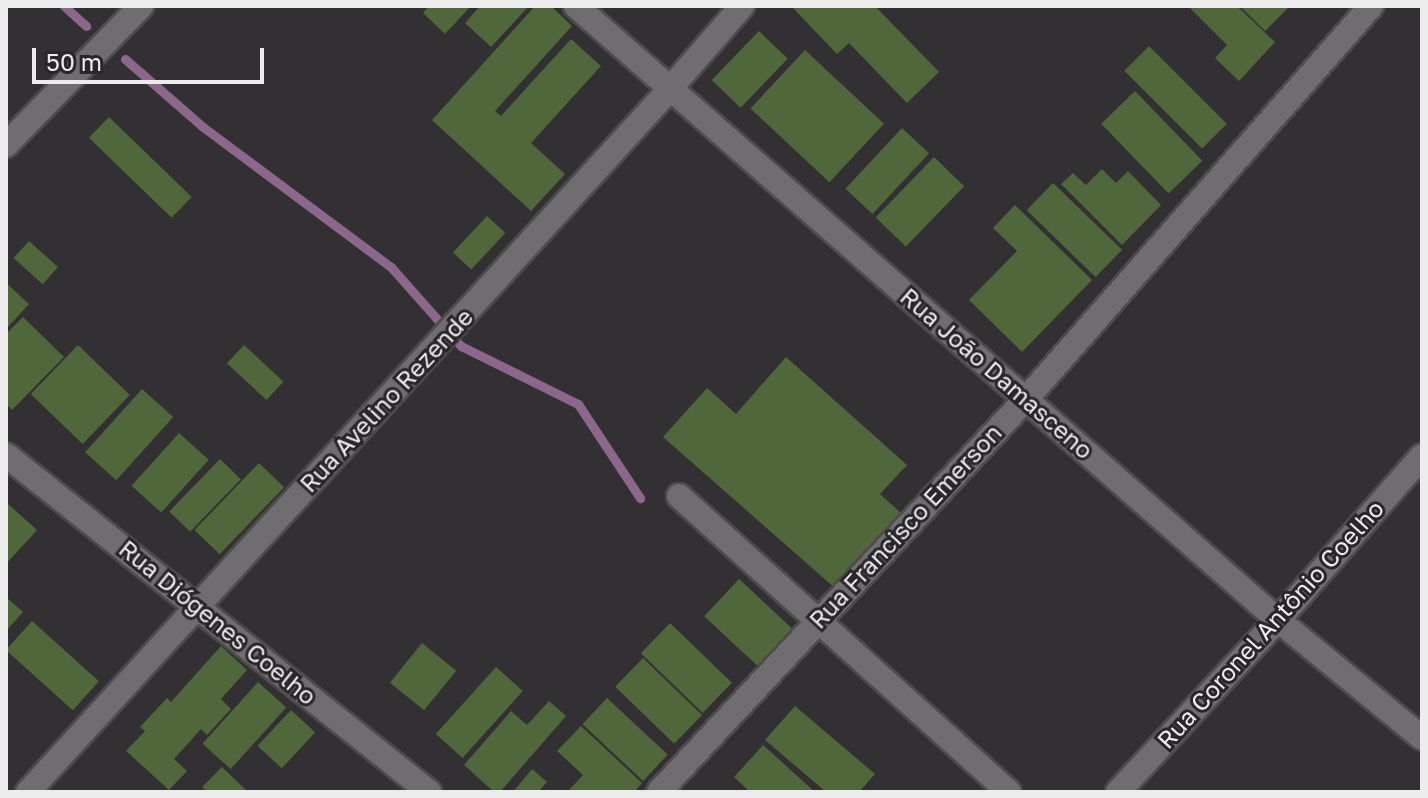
<!DOCTYPE html>
<meta charset="utf-8">
<style>
body{margin:0}
#map{position:relative;width:1428px;height:798px;overflow:hidden;background:#323032;font-family:"Golos Text",sans-serif}
div>[style]{position:absolute}
.stream>*{height:9px;margin:-4.5px;padding:0 4.5px;transform-origin:4.5px;border-radius:4.5px;background:#8d678b}
.building>*{inset:0;background:#4f673b;transform-origin:0 0}
.roads{filter:drop-shadow(2px 0 #4d4b4d) drop-shadow(-2px 0 #4d4b4d) drop-shadow(0 2px #4d4b4d) drop-shadow(0 -2px #4d4b4d)}
.street>*{height:24px;margin:-12px;padding:0 12px;transform-origin:12px;border-radius:12px;background:#706d70}
span{translate:-50% -50%;white-space:nowrap;text-align:center;line-height:1.15;-webkit-text-stroke:6px #282628;paint-order:stroke}
.street-label{font-size:24px;color:#edeced}
.frame{position:absolute;inset:0;border:8px solid #edeced;pointer-events:none}
.scale{position:absolute;left:32px;top:48px;width:232px;height:36px;box-sizing:border-box;border:4px solid #edeced;border-top:0;padding-left:10px;font-size:24px;line-height:28px;white-space:nowrap;color:#edeced;-webkit-text-stroke:6px #282628;paint-order:stroke}
</style>
<div id="map">
<div class="stream">
<i style="left:64px;top:6px;width:30px;rotate:42deg"></i>
<i style="left:125px;top:59px;width:103px;rotate:41.1deg"></i>
<i style="left:203px;top:127px;width:234px;rotate:36.7deg"></i>
<i style="left:391px;top:267px;width:106px;rotate:48.5deg"></i>
<i style="left:461px;top:346px;width:131px;rotate:26.4deg"></i>
<i style="left:578px;top:404px;width:113px;rotate:56.6deg"></i>
</div>
<div class="building">
<i style="clip-path:polygon(429px 6px,471px 6px,445px 34px,423px 13px)"></i>
<i style="clip-path:polygon(480px 6px,529px 6px,491px 47px,465px 23px)"></i>
<i style="clip-path:polygon(535px 6px,551px 6px,572px 26px,495px 111px,501px 116px,571px 39px,601px 66px,531px 143px,565px 174px,531px 211px,432px 120px)"></i>
<i style="clip-path:polygon(791px 6px,875px 6px,939px 72px,907px 103px,849px 43px,837px 54px)"></i>
<i style="clip-path:polygon(1188px 6px,1237px 6px,1275px 42px,1239px 81px,1215px 58px,1227px 45px)"></i>
<i style="clip-path:polygon(1240px 6px,1290px 6px,1265px 31px)"></i>
<i style="left:759px;top:31px;width:40px;height:68px;rotate:44deg"></i>
<i style="left:1149px;top:46px;width:110px;height:35px;rotate:45deg"></i>
<i style="left:805px;top:50px;width:108px;height:80px;rotate:43deg"></i>
<i style="left:1135px;top:91px;width:97px;height:47px;rotate:46deg"></i>
<i style="left:109px;top:117px;width:115px;height:29px;rotate:44deg"></i>
<i style="left:902px;top:128px;width:37px;height:83px;rotate:43deg"></i>
<i style="left:934px;top:157px;width:42px;height:84px;rotate:44deg"></i>
<i style="clip-path:polygon(1102px 169px,1116px 183px,1128px 171px,1161px 205px,1122px 245px,1061px 184px,1073px 173px,1086px 185px)"></i>
<i style="left:1053px;top:183px;width:96px;height:38px;rotate:44deg"></i>
<i style="clip-path:polygon(1015px 205px,1092px 280px,1022px 352px,969px 300px,1017px 251px,993px 228px)"></i>
<i style="left:487px;top:216px;width:25px;height:50px;rotate:43deg"></i>
<i style="left:29px;top:241px;width:39px;height:23px;rotate:42deg"></i>
<i style="clip-path:polygon(6px 283px,29px 304px,6px 329px)"></i>
<i style="clip-path:polygon(23px 317px,64px 357px,12px 410px,6px 404px,6px 334px)"></i>
<i style="left:78px;top:345px;width:72px;height:68px;rotate:44deg"></i>
<i style="left:244px;top:345px;width:54px;height:25px;rotate:43deg"></i>
<i style="clip-path:polygon(786px 357px,907px 465px,880px 494px,902px 514px,836px 589px,663px 437px,707px 388px,736px 414px)"></i>
<i style="left:142px;top:389px;width:42px;height:85px;rotate:42deg"></i>
<i style="left:179px;top:433px;width:40px;height:71px;rotate:42deg"></i>
<i style="left:220px;top:459px;width:29px;height:73px;rotate:44deg"></i>
<i style="left:259px;top:463px;width:35px;height:93px;rotate:44deg"></i>
<i style="clip-path:polygon(6px 502px,37px 530px,6px 564px)"></i>
<i style="left:739px;top:579px;width:73px;height:51px;rotate:43deg"></i>
<i style="clip-path:polygon(6px 597px,23px 612px,6px 631px)"></i>
<i style="left:32px;top:621px;width:90px;height:39px;rotate:42deg"></i>
<i style="left:670px;top:623px;width:86px;height:42px;rotate:44deg"></i>
<i style="left:422px;top:643px;width:44px;height:51px;rotate:39deg"></i>
<i style="clip-path:polygon(221px 646px,247px 670px,221px 699px,231px 709px,207px 735px,201px 729px,174px 759px,187px 771px,169px 790px,126px 751px,145px 731px,140px 727px,167px 698px,171px 702px)"></i>
<i style="left:643px;top:658px;width:82px;height:40px;rotate:44deg"></i>
<i style="left:496px;top:667px;width:36px;height:90px;rotate:42deg"></i>
<i style="left:258px;top:682px;width:38px;height:83px;rotate:42deg"></i>
<i style="left:607px;top:698px;width:83px;height:36px;rotate:43deg"></i>
<i style="clip-path:polygon(549px 701px,566px 716px,500px 792px,494px 792px,464px 765px,511px 711px,527px 725px)"></i>
<i style="clip-path:polygon(795px 706px,875px 774px,859px 792px,826px 792px,765px 740px)"></i>
<i style="left:291px;top:710px;width:33px;height:49px;rotate:43deg"></i>
<i style="clip-path:polygon(581px 726px,642px 783px,634px 792px,569px 790px,583px 775px,557px 751px)"></i>
<i style="clip-path:polygon(763px 745px,815px 792px,750px 792px,734px 777px)"></i>
<i style="clip-path:polygon(222px 767px,248px 792px,207px 792px,202px 787px)"></i>
<i style="clip-path:polygon(532px 769px,547px 782px,538px 792px,513px 792px)"></i>
</div>
<div class="roads">
<div class="street">
<i style="left:576px;top:6px;width:933px;rotate:41.17deg"></i>
<i style="left:1278px;top:620px;width:186px;rotate:39.3deg"></i>
<i style="left:6px;top:145px;width:194px;rotate:-45.8deg"></i>
<i style="left:6px;top:455px;width:541px;rotate:38.54deg"></i>
<i style="left:679px;top:496px;width:443px;rotate:41.9deg"></i>
<i style="left:28px;top:792px;width:951px;rotate:-47.6deg"></i>
<i style="left:669px;top:90px;width:111px;rotate:-49deg"></i>
<i style="left:659px;top:792px;width:539px;rotate:-46.95deg"></i>
<i style="left:1027px;top:398px;width:522px;rotate:-48.73deg"></i>
<i style="left:1118px;top:792px;width:235px;rotate:-47.1deg"></i>
<i style="left:1278px;top:620px;width:218px;rotate:-48.7deg"></i>
</div>
</div>
<div class="street-label">
<span style="left:997px;top:373px;rotate:41deg">Rua João Damasceno</span>
<span style="left:386px;top:400px;rotate:-47deg">Rua Avelino Rezende</span>
<span style="left:905px;top:526px;rotate:-47deg">Rua Francisco Emerson</span>
<span style="left:218px;top:622px;rotate:39deg">Rua Diógenes Coelho</span>
<span style="left:1270px;top:624px;rotate:-48deg">Rua Coronel Antônio Coelho</span>
</div>
<div class="frame"></div>
<div class="scale">50 m</div>
</div>
